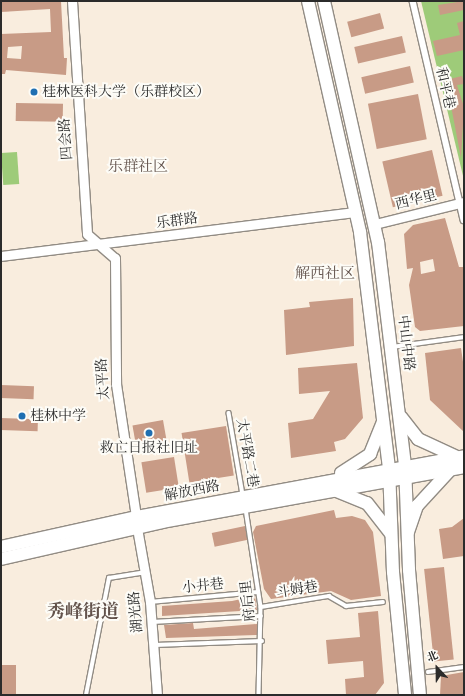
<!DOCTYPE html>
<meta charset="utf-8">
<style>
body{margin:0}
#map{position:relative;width:465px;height:696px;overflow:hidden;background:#f9edde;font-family:Alegreya,"Noto Serif SC",serif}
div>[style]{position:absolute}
.green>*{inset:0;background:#9ecb79;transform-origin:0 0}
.building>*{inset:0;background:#c89b86;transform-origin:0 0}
.roads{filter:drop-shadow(1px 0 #928c84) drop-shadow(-1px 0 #928c84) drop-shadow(0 1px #928c84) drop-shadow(0 -1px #928c84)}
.service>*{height:3.5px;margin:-1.75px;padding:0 1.75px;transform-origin:1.75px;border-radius:1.75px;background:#fff}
.pedestrian>*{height:5.5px;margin:-2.75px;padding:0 2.75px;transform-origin:2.75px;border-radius:2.75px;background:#fff}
.tertiary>*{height:9px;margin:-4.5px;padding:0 4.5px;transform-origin:4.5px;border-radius:4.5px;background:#fff}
.primary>*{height:12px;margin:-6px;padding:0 6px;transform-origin:6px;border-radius:6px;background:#fff}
.trunk>*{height:12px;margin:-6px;padding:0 6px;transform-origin:6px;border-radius:6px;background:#fff}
.dots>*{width:11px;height:11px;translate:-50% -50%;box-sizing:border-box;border:2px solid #fdfcf7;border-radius:50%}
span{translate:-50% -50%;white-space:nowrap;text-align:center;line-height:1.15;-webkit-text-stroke:4px #fdfcf7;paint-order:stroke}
.street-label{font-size:14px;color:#2b2b2b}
.poi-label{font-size:14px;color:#2b2b2b}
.left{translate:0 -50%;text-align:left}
.neighbourhood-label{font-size:15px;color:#62524b}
.district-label{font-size:18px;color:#62524b;font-weight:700}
.frame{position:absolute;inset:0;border:2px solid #2b2b2b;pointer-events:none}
.north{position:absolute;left:417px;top:648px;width:40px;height:40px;-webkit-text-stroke:3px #fdfcf7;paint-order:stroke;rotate:338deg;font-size:11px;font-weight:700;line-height:16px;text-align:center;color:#2b2b2b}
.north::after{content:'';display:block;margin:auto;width:14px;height:18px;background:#2b2b2b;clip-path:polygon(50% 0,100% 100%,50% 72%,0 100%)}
</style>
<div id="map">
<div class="green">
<i style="clip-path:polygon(421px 1px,464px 1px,464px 180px)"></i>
<i style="left:17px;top:152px;width:32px;height:16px;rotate:86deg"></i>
</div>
<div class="building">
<i style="clip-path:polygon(evenodd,1px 1px,61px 1px,64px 58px,67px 58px,66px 75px,6px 70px,5px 74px,1px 74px,1px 34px,51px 32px,50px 9px,1px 12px,1px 1px,22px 46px,21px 59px,7px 58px,8px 47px,22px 46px)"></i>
<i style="clip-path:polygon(464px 1px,464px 10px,440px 15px,438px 5px)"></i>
<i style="left:380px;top:13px;width:16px;height:34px;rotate:75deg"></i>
<i style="clip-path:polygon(464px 21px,464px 50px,437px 56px,433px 41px,460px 35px,457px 23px)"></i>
<i style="left:402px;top:36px;width:17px;height:49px;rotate:77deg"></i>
<i style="left:410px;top:66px;width:17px;height:50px;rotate:77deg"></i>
<i style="clip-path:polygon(462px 76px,464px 84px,457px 85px,464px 107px,461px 158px,446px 80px)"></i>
<i style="left:418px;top:94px;width:46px;height:51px;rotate:79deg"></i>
<i style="left:16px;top:103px;width:47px;height:18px;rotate:1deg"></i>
<i style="left:432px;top:150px;width:47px;height:51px;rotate:77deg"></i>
<i style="clip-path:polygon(evenodd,445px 218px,459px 267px,464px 267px,464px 326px,420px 331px,415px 327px,409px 285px,413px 268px,407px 269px,404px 234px,413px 225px,445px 218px,433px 259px,435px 271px,421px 274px,420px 262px,433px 259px)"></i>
<i style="clip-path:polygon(353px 298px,354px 346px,286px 355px,284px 310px,310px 307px,309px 302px)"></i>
<i style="clip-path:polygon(461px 348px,464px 369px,464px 432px,430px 400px,425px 353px)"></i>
<i style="clip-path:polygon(357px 363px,363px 418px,345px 439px,334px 442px,336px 451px,291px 458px,288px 423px,313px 419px,330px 391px,299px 394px,298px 368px)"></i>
<i style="left:1px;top:385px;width:33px;height:13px;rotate:2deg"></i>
<i style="left:1px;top:418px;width:37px;height:12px;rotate:2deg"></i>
<i style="left:163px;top:420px;width:23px;height:31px;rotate:80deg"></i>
<i style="left:226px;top:426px;width:50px;height:45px;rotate:81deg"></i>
<i style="left:174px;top:457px;width:31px;height:33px;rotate:81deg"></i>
<i style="clip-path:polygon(334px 510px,336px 518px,352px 516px,365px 520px,373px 532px,381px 596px,351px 600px,331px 591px,271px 599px,264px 589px,253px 532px,256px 526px)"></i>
<i style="clip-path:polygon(464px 518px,464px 556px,443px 559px,439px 529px,452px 527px)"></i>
<i style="left:245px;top:526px;width:14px;height:34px;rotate:78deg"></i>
<i style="left:444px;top:567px;width:93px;height:20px;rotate:84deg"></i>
<i style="clip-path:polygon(255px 596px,257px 610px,162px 616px,162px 606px,232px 601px)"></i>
<i style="clip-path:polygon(378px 611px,384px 683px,375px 695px,346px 695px,345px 679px,364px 677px,363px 661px,328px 664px,326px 640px,360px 637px,358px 613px)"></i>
<i style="clip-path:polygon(193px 623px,194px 629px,257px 624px,257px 635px,166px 638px,164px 625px)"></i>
<i style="left:1px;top:665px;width:15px;height:30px"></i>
<i style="clip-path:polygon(464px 672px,464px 695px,440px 695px,441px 676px)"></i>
</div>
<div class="roads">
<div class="service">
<i style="left:392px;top:347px;width:73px;rotate:-7.9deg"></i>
<i style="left:229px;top:413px;width:83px;rotate:80.3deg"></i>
<i style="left:246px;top:509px;width:99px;rotate:81.3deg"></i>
<i style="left:261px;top:607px;width:88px;rotate:91.3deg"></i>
<i style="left:150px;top:602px;width:108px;rotate:-5.3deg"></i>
<i style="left:261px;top:607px;width:69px;rotate:-9.2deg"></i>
<i style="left:329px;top:596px;width:20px;rotate:30deg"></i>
<i style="left:346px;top:606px;width:37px;rotate:-6deg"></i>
<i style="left:152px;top:622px;width:109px;rotate:-3.2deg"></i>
<i style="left:155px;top:645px;width:107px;rotate:-2.1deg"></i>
<i style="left:428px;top:672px;width:36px;rotate:-8deg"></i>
<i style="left:86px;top:695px;width:119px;rotate:-78.9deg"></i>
<i style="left:109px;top:578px;width:36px;rotate:-9deg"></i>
</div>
<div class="pedestrian">
<i style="left:413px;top:1px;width:225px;rotate:76.9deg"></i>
</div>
<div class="tertiary">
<i style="left:72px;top:1px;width:233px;rotate:86.3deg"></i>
<i style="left:87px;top:234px;width:37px;rotate:41deg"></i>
<i style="left:115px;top:258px;width:126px;rotate:89.5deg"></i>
<i style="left:116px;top:384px;width:134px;rotate:81.4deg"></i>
<i style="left:375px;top:224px;width:92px;rotate:-13.9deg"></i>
<i style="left:1px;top:256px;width:358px;rotate:-7.1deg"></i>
<i style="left:137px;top:528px;width:75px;rotate:80deg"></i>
<i style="left:150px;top:602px;width:93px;rotate:85.7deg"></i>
</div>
<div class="primary">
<i style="left:401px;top:417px;width:28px;rotate:52deg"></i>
<i style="left:418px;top:439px;width:41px;rotate:24.7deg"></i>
<i style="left:341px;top:473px;width:35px;rotate:-33deg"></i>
<i style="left:370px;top:454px;width:35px;rotate:-68deg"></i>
<i style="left:334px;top:490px;width:35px;rotate:22deg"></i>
<i style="left:367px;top:503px;width:39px;rotate:52deg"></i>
<i style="left:408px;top:532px;width:28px;rotate:-71deg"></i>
<i style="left:417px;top:506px;width:50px;rotate:-47.4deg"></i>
<i style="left:1px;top:547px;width:138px;rotate:-12.5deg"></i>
<i style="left:136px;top:517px;width:334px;rotate:-10.5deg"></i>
<i style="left:1px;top:559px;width:165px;rotate:-12.9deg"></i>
<i style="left:162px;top:522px;width:307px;rotate:-10.3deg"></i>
</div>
<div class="trunk">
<i style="left:308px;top:1px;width:237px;rotate:77.3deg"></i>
<i style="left:360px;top:232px;width:238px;rotate:83deg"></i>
<i style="left:389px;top:468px;width:104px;rotate:87.8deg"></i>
<i style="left:393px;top:572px;width:124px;rotate:84.4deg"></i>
<i style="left:324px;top:1px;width:247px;rotate:77.4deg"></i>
<i style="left:378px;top:242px;width:225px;rotate:83.1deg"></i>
<i style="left:405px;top:465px;width:105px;rotate:87.8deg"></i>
<i style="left:409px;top:570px;width:125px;rotate:85deg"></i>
</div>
</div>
<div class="dots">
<i style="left:34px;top:92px;background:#1f6fb2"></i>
<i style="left:22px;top:416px;background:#1f6fb2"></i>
<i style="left:149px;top:433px;background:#1f6fb2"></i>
</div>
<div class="street-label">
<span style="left:445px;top:88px;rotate:77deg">和平巷</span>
<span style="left:66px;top:139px;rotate:-94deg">四会路</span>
<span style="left:416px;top:200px;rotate:-14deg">西华里</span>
<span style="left:177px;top:221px;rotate:-8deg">乐群路</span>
<span style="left:406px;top:343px;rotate:83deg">中山中路</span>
<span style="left:103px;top:379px;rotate:-94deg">太平路</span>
<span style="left:247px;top:453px;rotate:80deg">太平路二巷</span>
<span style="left:192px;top:491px;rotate:-11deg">解放西路</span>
<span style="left:203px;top:586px;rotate:-6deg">小井巷</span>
<span style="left:297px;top:590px;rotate:-9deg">斗姆巷</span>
<span style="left:248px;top:601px;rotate:-96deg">府后里</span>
<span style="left:136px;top:612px;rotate:-95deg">湖光路</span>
</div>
<div class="poi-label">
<span class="left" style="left:42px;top:92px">桂林医科大学（乐群校区）</span>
<span class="left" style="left:30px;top:416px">桂林中学</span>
<span style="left:149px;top:448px">救亡日报社旧址</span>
</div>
<div class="neighbourhood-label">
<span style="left:138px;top:167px">乐群社区</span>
<span style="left:325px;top:274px">解西社区</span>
</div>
<div class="district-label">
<span style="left:83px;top:611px">秀峰街道</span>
</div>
<div class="frame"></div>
<div class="north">北</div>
</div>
